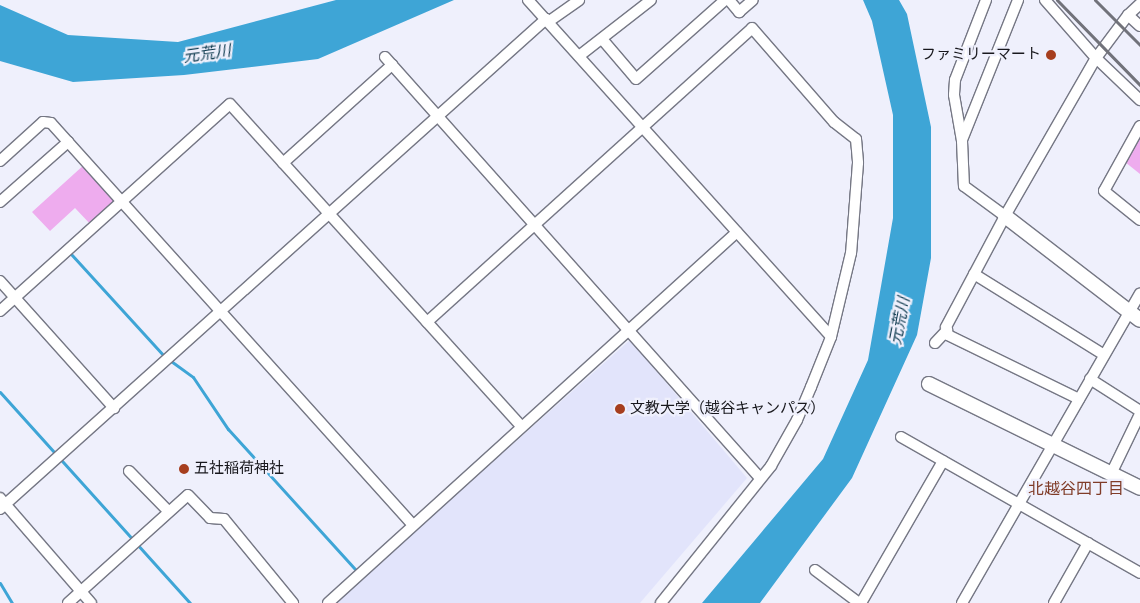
<!DOCTYPE html>
<meta charset="utf-8">
<style>
body{margin:0}
#map{position:relative;width:1140px;height:603px;overflow:hidden;background:#eff0fc;font-family:"DejaVu Sans","Noto Sans JP",sans-serif}
div>[style]{position:absolute}
.built>*{inset:0;background:#e2e4fb}
.green>*{inset:0;background:#eeacee}
.water>*{inset:0;background:#3ea5d6}
.stream>*{height:3px;margin:-1.5px;padding:0 1.5px;transform-origin:1.5px;border-radius:1.5px;background:#3ea5d6}
.roads{filter:drop-shadow(1px 0 #757784) drop-shadow(-1px 0 #757784) drop-shadow(0 1px #757784) drop-shadow(0 -1px #757784)}
.street>*{height:10px;margin:-5px;padding:0 5px;transform-origin:5px;border-radius:5px;background:#fff}
.secondary>*{height:14px;margin:-7px;padding:0 7px;transform-origin:7px;border-radius:7px;background:#fff}
.rail>*{height:3px;margin:-1.5px;padding:0 1.5px;transform-origin:1.5px;border-radius:1.5px;background:#71727a}
.dots>*{width:14px;height:14px;translate:-50% -50%;box-sizing:border-box;border:2px solid #eff0fc;border-radius:50%}
span{translate:-50% -50%;white-space:nowrap;text-align:center;line-height:1.15;-webkit-text-stroke:4.5px #eff0fc;paint-order:stroke}
.poi-label{font-size:15px;color:#18181d}
.right{translate:-100% -50%;text-align:right}
.left{translate:0 -50%;text-align:left}
.water-label{font-size:16px;color:#0f3b50;font-style:italic}
.neighbourhood-label{font-size:16px;color:#803c28}
</style>
<div id="map">
<div class="built">
<i style="clip-path:polygon(630px 340px,747px 478px,640px 603px,334px 603px)"></i>
</div>
<div class="green">
<i style="clip-path:polygon(1140px 136px,1140px 174px,1125px 162px)"></i>
<i style="clip-path:polygon(85px 164px,120px 202px,93px 227px,75px 208px,50px 231px,32px 212px)"></i>
</div>
<div class="water">
<i style="clip-path:polygon(336px 0,454px 0,318px 59px,184px 75px,73px 82px,0 61px,0 5px,68px 35px,178px 42px)"></i>
<i style="clip-path:polygon(863px 0,899px 0,907px 14px,931px 127px,931px 258px,917px 335px,852px 478px,760px 603px,702px 603px,823px 459px,868px 360px,893px 218px,893px 115px,872px 21px)"></i>
</div>
<div class="stream">
<i style="left:71px;top:254px;width:138px;rotate:47.6deg"></i>
<i style="left:164px;top:356px;width:36px;rotate:36deg"></i>
<i style="left:193px;top:377px;width:63px;rotate:56.1deg"></i>
<i style="left:228px;top:429px;width:189px;rotate:47.8deg"></i>
<i style="left:0;top:392px;width:284px;rotate:48deg"></i>
<i style="left:0;top:583px;width:23px;rotate:59deg"></i>
</div>
<div class="roads">
<div class="street">
<i style="left:528px;top:0;width:453px;rotate:48deg"></i>
<i style="left:729px;top:0;width:16px;rotate:50deg"></i>
<i style="left:739px;top:12px;width:18px;rotate:-41deg"></i>
<i style="left:986px;top:0;width:86px;rotate:111.2deg"></i>
<i style="left:955px;top:80px;width:15px;rotate:94deg"></i>
<i style="left:954px;top:95px;width:47px;rotate:80.1deg"></i>
<i style="left:962px;top:141px;width:45px;rotate:87.5deg"></i>
<i style="left:964px;top:186px;width:51px;rotate:36.2deg"></i>
<i style="left:1045px;top:0;width:77px;rotate:48.7deg"></i>
<i style="left:1096px;top:58px;width:61px;rotate:43.7deg"></i>
<i style="left:1140px;top:4px;width:16px;rotate:137deg"></i>
<i style="left:1128px;top:15px;width:16px;rotate:43deg"></i>
<i style="left:548px;top:22px;width:38px;rotate:-35deg"></i>
<i style="left:602px;top:39px;width:52px;rotate:49.6deg"></i>
<i style="left:636px;top:79px;width:119px;rotate:-41.6deg"></i>
<i style="left:579px;top:56px;width:91px;rotate:-37.9deg"></i>
<i style="left:385px;top:57px;width:564px;rotate:48.31deg"></i>
<i style="left:1140px;top:126px;width:74px;rotate:119deg"></i>
<i style="left:1104px;top:191px;width:46px;rotate:38.9deg"></i>
<i style="left:962px;top:140px;width:151px;rotate:-68.2deg"></i>
<i style="left:0;top:161px;width:58px;rotate:-42.2deg"></i>
<i style="left:43px;top:122px;width:8px;rotate:7deg"></i>
<i style="left:51px;top:123px;width:541px;rotate:48deg"></i>
<i style="left:283px;top:163px;width:147px;rotate:-42deg"></i>
<i style="left:0;top:202px;width:91px;rotate:-41.4deg"></i>
<i style="left:974px;top:274px;width:153px;rotate:31.9deg"></i>
<i style="left:0;top:281px;width:171px;rotate:48.1deg"></i>
<i style="left:0;top:311px;width:309px;rotate:-42deg"></i>
<i style="left:230px;top:104px;width:435px;rotate:47.9deg"></i>
<i style="left:427px;top:322px;width:438px;rotate:-42.1deg"></i>
<i style="left:752px;top:28px;width:125px;rotate:48.9deg"></i>
<i style="left:834px;top:122px;width:28px;rotate:38deg"></i>
<i style="left:856px;top:139px;width:24px;rotate:85deg"></i>
<i style="left:858px;top:163px;width:90px;rotate:94.4deg"></i>
<i style="left:851px;top:253px;width:86px;rotate:103.4deg"></i>
<i style="left:831px;top:337px;width:54px;rotate:111.8deg"></i>
<i style="left:811px;top:387px;width:36px;rotate:113deg"></i>
<i style="left:797px;top:420px;width:53px;rotate:119.5deg"></i>
<i style="left:771px;top:466px;width:176px;rotate:128.8deg"></i>
<i style="left:935px;top:343px;width:18px;rotate:-47deg"></i>
<i style="left:1090px;top:379px;width:59px;rotate:32.6deg"></i>
<i style="left:1079px;top:399px;width:146px;rotate:-154deg"></i>
<i style="left:948px;top:335px;width:8px;rotate:-104deg"></i>
<i style="left:946px;top:327px;width:126px;rotate:-62deg"></i>
<i style="left:1005px;top:216px;width:182px;rotate:-60.1deg"></i>
<i style="left:1096px;top:58px;width:54px;rotate:-53.3deg"></i>
<i style="left:901px;top:437px;width:275px;rotate:29.6deg"></i>
<i style="left:129px;top:471px;width:56px;rotate:45.7deg"></i>
<i style="left:1111px;top:474px;width:67px;rotate:-64.2deg"></i>
<i style="left:0;top:498px;width:139px;rotate:49.1deg"></i>
<i style="left:0;top:509px;width:734px;rotate:-41.91deg"></i>
<i style="left:815px;top:570px;width:55px;rotate:36.9deg"></i>
<i style="left:68px;top:603px;width:161px;rotate:-42deg"></i>
<i style="left:188px;top:495px;width:32px;rotate:46deg"></i>
<i style="left:210px;top:518px;width:14px;rotate:4deg"></i>
<i style="left:224px;top:519px;width:109px;rotate:50.6deg"></i>
<i style="left:328px;top:603px;width:552px;rotate:-42.21deg"></i>
<i style="left:861px;top:603px;width:164px;rotate:-60deg"></i>
<i style="left:962px;top:603px;width:357px;rotate:-60.1deg"></i>
<i style="left:1054px;top:603px;width:69px;rotate:-60.5deg"></i>
</div>
<div class="secondary">
<i style="left:1005px;top:216px;width:170px;rotate:37.6deg"></i>
<i style="left:929px;top:384px;width:235px;rotate:26.2deg"></i>
</div>
</div>
<div class="rail">
<i style="left:1057px;top:0;width:119px;rotate:45.7deg"></i>
<i style="left:1095px;top:0;width:64px;rotate:45deg"></i>
</div>
<div class="dots">
<i style="left:1051px;top:55px;background:#a63e1e"></i>
<i style="left:620px;top:409px;background:#a63e1e"></i>
<i style="left:184px;top:469px;background:#a63e1e"></i>
</div>
<div class="poi-label">
<span class="right" style="left:1041px;top:55px">ファミリーマート</span>
<span class="left" style="left:630px;top:409px">文教大学（越谷キャンパス）</span>
<span class="left" style="left:194px;top:469px">五社稲荷神社</span>
</div>
<div class="water-label">
<span style="left:207px;top:54px;rotate:-8deg">元荒川</span>
<span style="left:900px;top:321px;rotate:-79deg">元荒川</span>
</div>
<div class="neighbourhood-label">
<span style="left:1076px;top:489px">北越谷四丁目</span>
</div>
</div>
